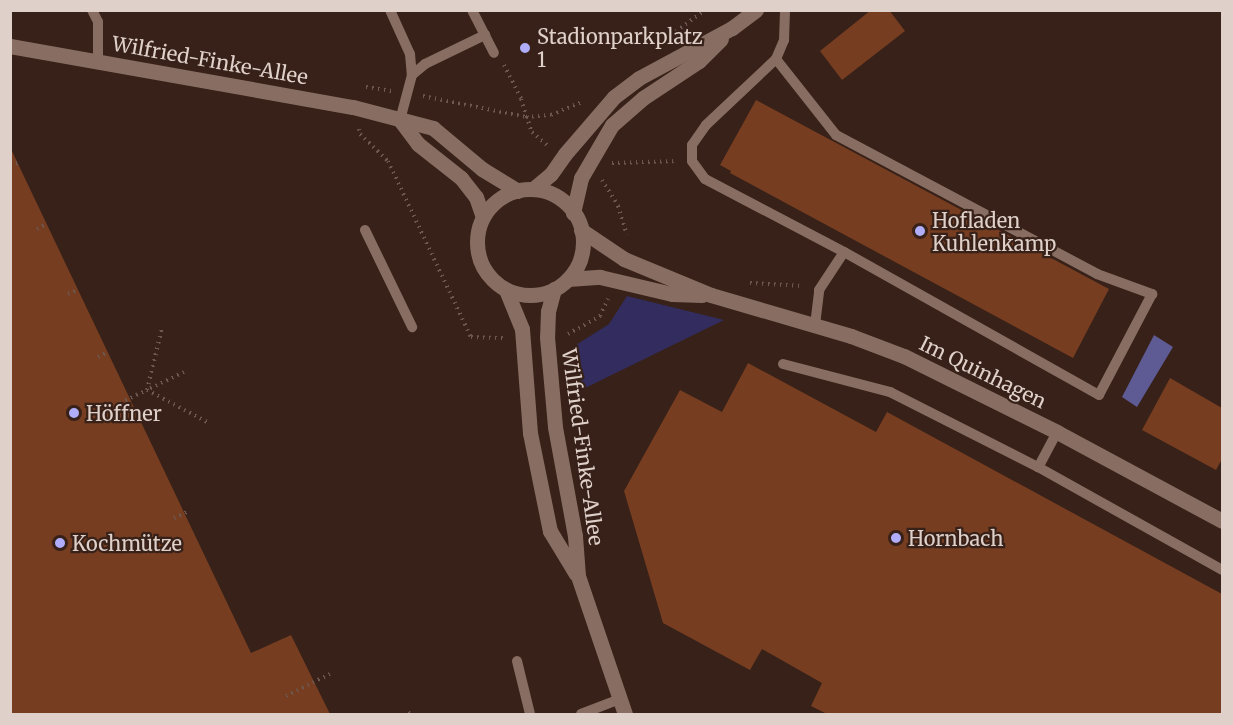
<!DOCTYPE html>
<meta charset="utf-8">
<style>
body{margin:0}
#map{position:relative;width:1233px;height:725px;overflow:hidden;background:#372118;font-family:Merriweather,serif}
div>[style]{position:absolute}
.green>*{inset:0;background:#322d5e}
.water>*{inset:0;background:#5e5b94}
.building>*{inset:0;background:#763d21}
.path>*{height:4px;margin-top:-2px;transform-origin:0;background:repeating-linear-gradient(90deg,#6c5850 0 1.5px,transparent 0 6px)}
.lane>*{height:10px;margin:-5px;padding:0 5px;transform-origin:5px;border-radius:5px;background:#886e62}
.street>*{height:15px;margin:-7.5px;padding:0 7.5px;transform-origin:7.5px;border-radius:7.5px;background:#886e62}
.secondary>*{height:15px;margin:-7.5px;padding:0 7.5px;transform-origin:7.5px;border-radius:7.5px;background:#886e62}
.secondary>.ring{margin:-7.5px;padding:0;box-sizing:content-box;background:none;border:15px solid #886e62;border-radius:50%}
.dots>*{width:16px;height:16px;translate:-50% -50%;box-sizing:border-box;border:3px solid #372118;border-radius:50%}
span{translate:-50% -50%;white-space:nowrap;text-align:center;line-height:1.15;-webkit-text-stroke:4.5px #372118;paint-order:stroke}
.poi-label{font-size:20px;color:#dfd0c9}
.left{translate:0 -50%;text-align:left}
.street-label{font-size:20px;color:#dfd0c9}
.frame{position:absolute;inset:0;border:12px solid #dfd0c9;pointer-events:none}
</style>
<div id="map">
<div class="green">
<i style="clip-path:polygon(627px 296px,724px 320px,581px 390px,576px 345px,609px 324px)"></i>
</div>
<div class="water">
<i style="clip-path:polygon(1154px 335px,1173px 347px,1137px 407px,1122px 397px)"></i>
</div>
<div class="building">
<i style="clip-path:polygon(871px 10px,889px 10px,905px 31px,842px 80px,820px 51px)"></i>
<i style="clip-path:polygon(756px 100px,1109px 289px,1073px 358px,730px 173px,731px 171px,720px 165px)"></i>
<i style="clip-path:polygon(10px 147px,251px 653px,291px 635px,330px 714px,10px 714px)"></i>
<i style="clip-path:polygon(748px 363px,876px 432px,887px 412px,1222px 594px,1222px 714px,827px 714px,811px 706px,822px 683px,762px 649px,750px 670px,663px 623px,624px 491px,680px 390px,722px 412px)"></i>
<i style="clip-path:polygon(1170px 378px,1222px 408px,1222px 459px,1216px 470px,1142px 430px)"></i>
</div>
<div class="path">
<i style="left:671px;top:35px;width:42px;rotate:-36.3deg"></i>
<i style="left:504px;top:65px;width:38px;rotate:63deg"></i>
<i style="left:521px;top:99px;width:35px;rotate:72deg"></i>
<i style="left:532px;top:132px;width:21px;rotate:41deg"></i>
<i style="left:366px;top:87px;width:26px;rotate:9deg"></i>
<i style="left:423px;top:96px;width:105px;rotate:11.5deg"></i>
<i style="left:526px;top:117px;width:25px;rotate:-5deg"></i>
<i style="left:551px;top:115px;width:33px;rotate:-23deg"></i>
<i style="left:359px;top:129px;width:5px;rotate:79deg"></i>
<i style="left:360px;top:134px;width:39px;rotate:44deg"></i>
<i style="left:388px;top:161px;width:195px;rotate:64.8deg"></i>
<i style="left:471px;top:337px;width:33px;rotate:2deg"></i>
<i style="left:612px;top:163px;width:64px;rotate:-1.8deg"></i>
<i style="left:10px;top:165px;width:11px;rotate:-15deg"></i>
<i style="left:602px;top:180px;width:31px;rotate:58deg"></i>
<i style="left:618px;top:206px;width:30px;rotate:73deg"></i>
<i style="left:37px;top:229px;width:10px;rotate:-29deg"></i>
<i style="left:750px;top:283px;width:52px;rotate:3.3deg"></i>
<i style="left:68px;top:294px;width:10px;rotate:-24deg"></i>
<i style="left:568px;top:334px;width:37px;rotate:-29deg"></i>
<i style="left:600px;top:316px;width:19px;rotate:-65deg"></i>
<i style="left:98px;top:357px;width:9px;rotate:-27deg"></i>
<i style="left:184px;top:372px;width:41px;rotate:154.1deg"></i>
<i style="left:147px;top:390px;width:70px;rotate:28deg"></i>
<i style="left:120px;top:403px;width:30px;rotate:-26deg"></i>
<i style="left:147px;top:390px;width:64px;rotate:-76.4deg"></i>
<i style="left:174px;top:518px;width:14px;rotate:-25deg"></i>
<i style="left:286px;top:696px;width:49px;rotate:-26.6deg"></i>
<i style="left:408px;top:712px;width:3px;rotate:45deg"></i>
</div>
<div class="lane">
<i style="left:92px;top:10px;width:13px;rotate:63deg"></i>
<i style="left:98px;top:22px;width:40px;rotate:90deg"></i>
<i style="left:390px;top:10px;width:48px;rotate:65.6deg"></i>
<i style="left:410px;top:54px;width:21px;rotate:85deg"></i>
<i style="left:412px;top:75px;width:47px;rotate:104.9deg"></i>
<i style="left:472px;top:10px;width:48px;rotate:62.9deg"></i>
<i style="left:776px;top:59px;width:97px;rotate:51.7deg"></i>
<i style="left:836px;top:135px;width:296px;rotate:28deg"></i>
<i style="left:1097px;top:274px;width:59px;rotate:20deg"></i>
<i style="left:1152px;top:294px;width:114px;rotate:117.7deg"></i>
<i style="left:1099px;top:395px;width:292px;rotate:-150.7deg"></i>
<i style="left:844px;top:252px;width:157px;rotate:-152.3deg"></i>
<i style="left:705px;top:179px;width:22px;rotate:-126deg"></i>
<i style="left:692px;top:161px;width:16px;rotate:-90deg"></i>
<i style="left:692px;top:145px;width:24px;rotate:-55deg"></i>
<i style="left:706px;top:125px;width:96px;rotate:-43.3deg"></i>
<i style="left:776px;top:59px;width:21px;rotate:-67deg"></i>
<i style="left:784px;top:40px;width:30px;rotate:-88deg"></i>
<i style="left:412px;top:75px;width:17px;rotate:-40deg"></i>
<i style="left:425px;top:64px;width:67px;rotate:-25.8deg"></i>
<i style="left:365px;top:230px;width:108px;rotate:64.1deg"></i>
<i style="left:815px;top:325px;width:35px;rotate:-83deg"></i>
<i style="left:819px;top:290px;width:45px;rotate:-56.7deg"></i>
<i style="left:783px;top:364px;width:111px;rotate:14.7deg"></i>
<i style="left:890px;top:392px;width:166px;rotate:26.9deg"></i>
<i style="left:1057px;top:432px;width:40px;rotate:118deg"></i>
<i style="left:1038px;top:467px;width:211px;rotate:29.2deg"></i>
<i style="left:517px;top:661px;width:55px;rotate:76.2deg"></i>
<i style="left:581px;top:714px;width:42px;rotate:-21deg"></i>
</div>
<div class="street">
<i style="left:581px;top:230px;width:52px;rotate:34deg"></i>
<i style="left:624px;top:259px;width:94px;rotate:22.5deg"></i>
<i style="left:711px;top:295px;width:146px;rotate:16.3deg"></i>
<i style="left:851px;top:336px;width:57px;rotate:20.7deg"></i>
<i style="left:904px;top:356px;width:171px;rotate:26.4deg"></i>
<i style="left:1057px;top:432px;width:187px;rotate:28.3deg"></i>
<i style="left:568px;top:279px;width:32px;rotate:-4deg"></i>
<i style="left:600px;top:277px;width:74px;rotate:13.3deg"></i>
<i style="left:672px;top:294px;width:30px;rotate:2deg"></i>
</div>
<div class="secondary">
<i style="left:10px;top:46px;width:348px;rotate:10.1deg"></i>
<i style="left:353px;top:107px;width:83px;rotate:14.7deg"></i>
<i style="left:433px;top:128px;width:64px;rotate:39.9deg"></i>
<i style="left:482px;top:169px;width:42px;rotate:31.4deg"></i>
<i style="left:400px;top:120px;width:30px;rotate:53deg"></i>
<i style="left:418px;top:144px;width:55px;rotate:38.3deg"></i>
<i style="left:461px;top:178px;width:24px;rotate:52deg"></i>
<i style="left:476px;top:197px;width:21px;rotate:71deg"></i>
<i style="left:533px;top:189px;width:23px;rotate:-40deg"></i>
<i style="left:551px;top:174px;width:24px;rotate:-55deg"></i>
<i style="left:565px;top:154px;width:75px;rotate:-49.3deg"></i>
<i style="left:614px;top:97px;width:31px;rotate:-37deg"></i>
<i style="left:639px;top:78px;width:106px;rotate:-28.3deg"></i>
<i style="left:732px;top:28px;width:30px;rotate:-37deg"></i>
<i class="ring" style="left:477px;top:189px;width:91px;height:91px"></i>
<i style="left:573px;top:213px;width:36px;rotate:-77deg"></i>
<i style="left:581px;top:178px;width:61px;rotate:-59.7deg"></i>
<i style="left:612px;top:125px;width:41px;rotate:-41.1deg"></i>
<i style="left:643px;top:98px;width:67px;rotate:-33.5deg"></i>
<i style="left:699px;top:61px;width:31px;rotate:-45deg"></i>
<i style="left:554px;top:289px;width:23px;rotate:105deg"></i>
<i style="left:548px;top:311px;width:26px;rotate:92deg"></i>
<i style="left:547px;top:337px;width:90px;rotate:84.9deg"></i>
<i style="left:555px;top:427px;width:111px;rotate:79.6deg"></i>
<i style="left:575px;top:536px;width:40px;rotate:85.7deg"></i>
<i style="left:578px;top:576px;width:146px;rotate:71.2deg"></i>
<i style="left:506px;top:290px;width:42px;rotate:67.7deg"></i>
<i style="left:522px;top:329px;width:104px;rotate:85.6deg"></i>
<i style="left:530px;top:433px;width:100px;rotate:78.5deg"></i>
<i style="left:550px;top:531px;width:50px;rotate:58.8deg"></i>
</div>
<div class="dots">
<i style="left:525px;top:48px;background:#b0aefa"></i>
<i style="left:920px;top:231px;background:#b0aefa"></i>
<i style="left:74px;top:413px;background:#b0aefa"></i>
<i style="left:896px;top:538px;background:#b0aefa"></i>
<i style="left:60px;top:543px;background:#b0aefa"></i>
</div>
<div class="poi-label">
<span class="left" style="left:537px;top:48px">Stadionparkplatz<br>1</span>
<span class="left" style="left:932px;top:232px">Hofladen<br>Kuhlenkamp</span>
<span class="left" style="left:86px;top:413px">Höffner</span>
<span class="left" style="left:908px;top:538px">Hornbach</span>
<span class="left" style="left:72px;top:543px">Kochmütze</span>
</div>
<div class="street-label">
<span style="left:210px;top:60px;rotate:10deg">Wilfried-Finke-Allee</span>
<span style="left:983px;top:372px;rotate:26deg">Im Quinhagen</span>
<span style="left:583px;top:447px;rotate:82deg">Wilfried-Finke-Allee</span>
</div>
<div class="frame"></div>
</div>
